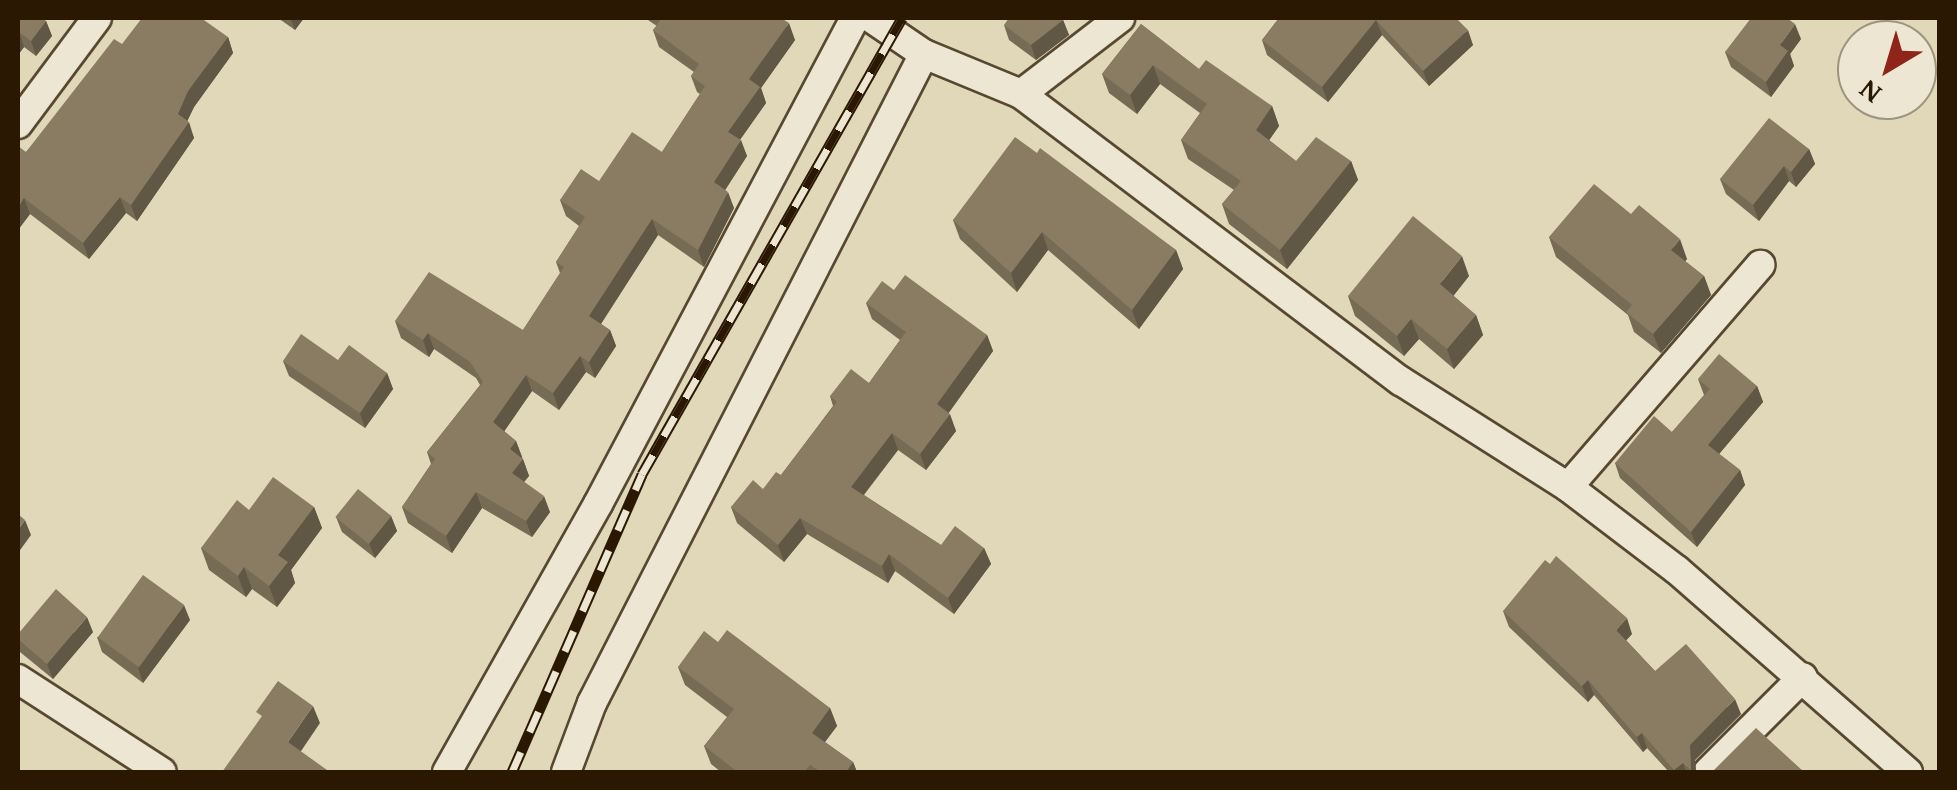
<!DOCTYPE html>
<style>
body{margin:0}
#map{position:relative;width:1957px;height:790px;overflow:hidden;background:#e1d8ba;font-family:"Gentium Book Plus",serif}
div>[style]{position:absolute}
.roads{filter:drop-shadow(2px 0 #584831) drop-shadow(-2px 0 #584831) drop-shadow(0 2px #584831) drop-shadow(0 -2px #584831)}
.minor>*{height:28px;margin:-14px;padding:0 14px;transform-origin:14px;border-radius:14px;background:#ece6d2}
.rail>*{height:11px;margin-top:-5.5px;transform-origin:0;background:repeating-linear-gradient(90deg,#ece6d2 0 22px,#2a1803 0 44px);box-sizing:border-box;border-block:2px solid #2a1803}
.wall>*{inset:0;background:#766b54}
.shaded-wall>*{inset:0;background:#605745}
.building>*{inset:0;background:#897c62;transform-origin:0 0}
span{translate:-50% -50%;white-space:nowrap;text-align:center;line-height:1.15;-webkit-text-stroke:8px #ece6d2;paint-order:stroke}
.frame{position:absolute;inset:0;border:20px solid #2a1803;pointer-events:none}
.north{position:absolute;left:1837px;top:20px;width:100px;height:100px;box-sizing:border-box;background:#ece6d2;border:2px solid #9e947f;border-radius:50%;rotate:218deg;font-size:28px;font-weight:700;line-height:40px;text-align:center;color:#2a1803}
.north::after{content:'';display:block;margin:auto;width:35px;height:45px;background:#8f2418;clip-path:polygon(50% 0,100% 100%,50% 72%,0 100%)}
</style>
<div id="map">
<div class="roads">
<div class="minor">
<i style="left:871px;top:18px;width:64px;rotate:34.2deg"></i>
<i style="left:924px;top:54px;width:105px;rotate:22.4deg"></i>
<i style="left:1021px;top:94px;width:476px;rotate:37.1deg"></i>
<i style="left:1401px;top:381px;width:198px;rotate:32.4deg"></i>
<i style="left:1568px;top:487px;width:137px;rotate:37.3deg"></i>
<i style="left:1677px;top:570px;width:307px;rotate:41.2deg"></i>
<i style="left:1021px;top:94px;width:125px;rotate:-37.5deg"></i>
<i style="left:18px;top:124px;width:132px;rotate:-53.3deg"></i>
<i style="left:1568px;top:487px;width:294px;rotate:-49.1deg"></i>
<i style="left:18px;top:679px;width:171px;rotate:32.9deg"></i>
<i style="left:447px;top:772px;width:308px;rotate:-60.6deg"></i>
<i style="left:598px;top:504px;width:550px;rotate:-62.13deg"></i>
<i style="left:566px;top:772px;width:74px;rotate:-69.4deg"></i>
<i style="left:592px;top:703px;width:729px;rotate:-62.91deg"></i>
<i style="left:1708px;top:772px;width:134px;rotate:-45deg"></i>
</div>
</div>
<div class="rail">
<i style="left:512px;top:772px;width:325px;rotate:-66.4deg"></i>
<i style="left:642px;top:474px;width:525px;rotate:-60.31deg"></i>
</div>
<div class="wall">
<i style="clip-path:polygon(18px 18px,46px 21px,52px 36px,36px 56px,24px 47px,18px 55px)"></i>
<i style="clip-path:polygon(278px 18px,304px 18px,295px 30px)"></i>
<i style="clip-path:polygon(645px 18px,781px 18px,795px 40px,761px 88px,766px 103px,740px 140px,747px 156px,725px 190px,734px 208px,704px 267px,658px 235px,601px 324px,610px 330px,616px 346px,595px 378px,586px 372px,559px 410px,532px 391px,504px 431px,516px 441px,529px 476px,524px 482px,550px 512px,532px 537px,482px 508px,452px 553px,408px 523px,402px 507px,431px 464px,427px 452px,480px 385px,476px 378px,434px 349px,429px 357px,401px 338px,395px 321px,523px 330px,560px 273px,556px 262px,579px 226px,566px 216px,560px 200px,662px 152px,700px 94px,697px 92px,691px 76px,694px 72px,659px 47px,653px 30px,657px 26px)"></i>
<i style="clip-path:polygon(1279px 18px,1456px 18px,1473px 45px,1429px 86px,1382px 35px,1328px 102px,1267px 55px,1262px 40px)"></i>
<i style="clip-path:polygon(1063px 20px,1069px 35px,1036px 60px,1009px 40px,1004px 25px)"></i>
<i style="clip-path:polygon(1141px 24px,1199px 69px,1272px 106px,1279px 126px,1269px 140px,1296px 161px,1351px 161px,1358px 180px,1287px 269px,1229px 224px,1222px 204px,1234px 190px,1188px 159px,1181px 140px,1200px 113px,1160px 84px,1137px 114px,1109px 93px,1102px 74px)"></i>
<i style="clip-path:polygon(228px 37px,233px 53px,194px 107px,187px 121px,194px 138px,137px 221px,126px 213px,89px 259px,30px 214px,18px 230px,26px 152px,122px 44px)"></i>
<i style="clip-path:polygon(1801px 39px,1790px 54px,1794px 66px,1771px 97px,1731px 67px,1725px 52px)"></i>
<i style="clip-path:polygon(1809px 149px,1815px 164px,1796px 187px,1789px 181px,1759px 221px,1726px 194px,1720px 179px)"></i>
<i style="clip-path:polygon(1037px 153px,1176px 250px,1183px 269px,1139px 329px,1048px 250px,1017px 292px,960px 239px,953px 220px)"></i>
<i style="clip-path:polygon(1631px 214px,1687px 259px,1685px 261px,1704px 276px,1711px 295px,1661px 353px,1634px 332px,1628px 315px,1556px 257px,1549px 237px)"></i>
<i style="clip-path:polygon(1469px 276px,1453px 296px,1476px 315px,1483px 335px,1454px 369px,1419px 339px,1404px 356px,1355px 316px,1348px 296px)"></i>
<i style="clip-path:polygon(894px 290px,987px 335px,993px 351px,948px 413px,956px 431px,926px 470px,898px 450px,864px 495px,941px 545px,984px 548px,991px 564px,954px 614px,895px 571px,888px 583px,807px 534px,784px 562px,737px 523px,731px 507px,763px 489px,781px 475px,833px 406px,830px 396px,869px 383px,900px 340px,872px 319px,866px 303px)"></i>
<i style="clip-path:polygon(338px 360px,387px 373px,393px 389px,365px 428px,289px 376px,283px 361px)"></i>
<i style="clip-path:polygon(1698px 379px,1757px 386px,1763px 402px,1719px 454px,1740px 470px,1745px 485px,1697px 547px,1620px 478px,1615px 463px,1672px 432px,1704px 395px)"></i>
<i style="clip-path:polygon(314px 507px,322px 528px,291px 570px,295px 583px,277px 607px,252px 589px,246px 597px,209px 570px,201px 548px)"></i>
<i style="clip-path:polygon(391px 516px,397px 531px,375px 558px,342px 532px,336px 517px)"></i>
<i style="clip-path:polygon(1503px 611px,1632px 634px,1626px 640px,1655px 671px,1741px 714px,1695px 760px,1696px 770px,1804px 772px,1669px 772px,1647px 748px,1643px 752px,1594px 695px,1588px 702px,1509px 627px)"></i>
<i style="clip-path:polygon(190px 620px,143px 683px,102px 652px,97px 637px)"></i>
<i style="clip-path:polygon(93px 632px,53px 679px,20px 652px,18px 644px,18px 634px)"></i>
<i style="clip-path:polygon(718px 642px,830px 708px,837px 726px,825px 742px,853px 762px,857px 772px,721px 772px,711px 764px,704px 746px,727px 717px,685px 685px,678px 667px)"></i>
</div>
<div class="shaded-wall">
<i style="clip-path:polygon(290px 18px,304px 18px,295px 30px)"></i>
<i style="clip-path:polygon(1063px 20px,1069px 35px,1036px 60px,1031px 45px)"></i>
<i style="clip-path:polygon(1376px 20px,1382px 35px,1328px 102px,1322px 87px)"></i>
<i style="clip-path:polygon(46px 21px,52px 36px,36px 56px,31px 41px)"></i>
<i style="clip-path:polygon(789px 23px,795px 40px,761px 88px,766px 103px,734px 148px,728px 132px,749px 79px)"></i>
<i style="clip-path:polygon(1795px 24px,1801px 39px,1790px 54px,1794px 66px,1771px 97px,1766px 82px,1780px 45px)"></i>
<i style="clip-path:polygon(1468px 30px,1473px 45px,1429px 86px,1423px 71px)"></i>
<i style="clip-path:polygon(19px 32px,24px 47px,18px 55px,18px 33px)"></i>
<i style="clip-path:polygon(228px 37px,233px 53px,194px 107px,184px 128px,189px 122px,194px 138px,137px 221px,131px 205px,188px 91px)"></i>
<i style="clip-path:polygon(1153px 65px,1160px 84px,1137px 114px,1130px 95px)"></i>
<i style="clip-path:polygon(1272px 106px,1279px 126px,1263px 149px,1256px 130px)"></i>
<i style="clip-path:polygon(741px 140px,747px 156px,720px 198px,714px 182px)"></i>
<i style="clip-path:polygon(1809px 149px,1815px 164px,1796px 187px,1791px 172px)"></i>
<i style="clip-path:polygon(1351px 161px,1358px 180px,1287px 269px,1280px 250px)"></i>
<i style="clip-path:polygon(1784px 166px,1789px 181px,1759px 221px,1753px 205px)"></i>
<i style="clip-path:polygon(728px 192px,734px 208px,704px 267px,698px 250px)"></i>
<i style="clip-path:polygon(120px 197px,126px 213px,89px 259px,83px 243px)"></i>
<i style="clip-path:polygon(24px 198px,30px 214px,18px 230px,18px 207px)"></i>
<i style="clip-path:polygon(652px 219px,658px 235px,595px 333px,589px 316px)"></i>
<i style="clip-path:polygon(1042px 232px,1048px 250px,1017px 292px,1011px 273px)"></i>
<i style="clip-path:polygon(1680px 239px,1687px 259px,1678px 270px,1671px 250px)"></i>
<i style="clip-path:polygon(1176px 250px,1183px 269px,1139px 329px,1132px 310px)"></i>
<i style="clip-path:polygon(1462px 256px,1469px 276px,1447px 304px,1440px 284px)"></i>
<i style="clip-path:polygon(1704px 276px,1711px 295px,1661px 353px,1653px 334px)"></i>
<i style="clip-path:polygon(1476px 315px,1483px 335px,1454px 369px,1447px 349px)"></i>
<i style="clip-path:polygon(1411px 319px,1419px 339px,1404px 356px,1397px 336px)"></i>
<i style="clip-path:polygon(610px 330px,616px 346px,595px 378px,589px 362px)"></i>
<i style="clip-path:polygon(428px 333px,434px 349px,429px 357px,423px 340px)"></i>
<i style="clip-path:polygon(987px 335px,993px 351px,943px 421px,937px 404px)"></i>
<i style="clip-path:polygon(580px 356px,586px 372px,559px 410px,553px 393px)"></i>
<i style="clip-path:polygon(387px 373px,393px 389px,365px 428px,360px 413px)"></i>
<i style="clip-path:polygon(526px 375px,532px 391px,499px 439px,493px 422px)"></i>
<i style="clip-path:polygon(1757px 386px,1763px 402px,1714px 460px,1708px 445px)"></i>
<i style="clip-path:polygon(950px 414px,956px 431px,926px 470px,920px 454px)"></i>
<i style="clip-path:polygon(892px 433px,898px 450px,857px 503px,851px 487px)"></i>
<i style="clip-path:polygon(516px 441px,522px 457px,516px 465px,510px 449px)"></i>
<i style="clip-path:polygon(523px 459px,529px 476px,518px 489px,512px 473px)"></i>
<i style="clip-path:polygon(1740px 470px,1745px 485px,1697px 547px,1691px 532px)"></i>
<i style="clip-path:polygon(476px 492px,482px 508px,452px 553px,446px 536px)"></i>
<i style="clip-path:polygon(544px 496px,550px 512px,532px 537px,526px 521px)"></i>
<i style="clip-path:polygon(314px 507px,322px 528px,291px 570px,295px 583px,277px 607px,269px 586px,278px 555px)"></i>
<i style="clip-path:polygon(391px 516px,397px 531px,375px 558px,369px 543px)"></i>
<i style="clip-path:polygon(800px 518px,807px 534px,784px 562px,778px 545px)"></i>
<i style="clip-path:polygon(25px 520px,31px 535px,18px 553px,18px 530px)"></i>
<i style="clip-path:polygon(984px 548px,991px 564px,954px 614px,948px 598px)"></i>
<i style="clip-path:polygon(889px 554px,895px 571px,888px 583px,882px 566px)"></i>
<i style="clip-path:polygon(244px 567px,252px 589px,246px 597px,238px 576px)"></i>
<i style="clip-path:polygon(184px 605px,190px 620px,143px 683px,138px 667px)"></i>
<i style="clip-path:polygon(87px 617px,93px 632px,53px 679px,47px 664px)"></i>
<i style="clip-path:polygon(1627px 618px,1632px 634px,1622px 645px,1616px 630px)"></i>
<i style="clip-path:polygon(1588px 680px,1594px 695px,1588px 702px,1582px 686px)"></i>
<i style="clip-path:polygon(1735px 699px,1741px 714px,1695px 760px,1696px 772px,1691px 770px,1690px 745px)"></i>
<i style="clip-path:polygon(313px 706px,320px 723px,295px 760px,288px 742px)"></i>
<i style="clip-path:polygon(830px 708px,837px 726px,818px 751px,812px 733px)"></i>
<i style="clip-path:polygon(1642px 733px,1647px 748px,1643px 752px,1637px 737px)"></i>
<i style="clip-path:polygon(853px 762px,857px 772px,846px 772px)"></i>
<i style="clip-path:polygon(1683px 763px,1686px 772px,1675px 772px,1674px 770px)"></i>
</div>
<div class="building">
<i style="clip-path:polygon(18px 18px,42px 18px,46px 21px,31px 41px,19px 32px,18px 33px)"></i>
<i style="clip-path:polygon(142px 18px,201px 18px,228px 37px,188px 91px,178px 114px,189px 122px,131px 205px,120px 197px,83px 243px,24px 198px,18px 207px,18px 146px,26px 152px,114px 39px,122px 44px)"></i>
<i style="clip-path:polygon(662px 18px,781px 18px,789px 23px,749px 79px,760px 87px,728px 132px,741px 140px,714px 182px,728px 192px,698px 250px,652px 219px,589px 316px,610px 330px,589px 362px,580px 356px,553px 393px,526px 375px,493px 422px,516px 441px,510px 449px,523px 459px,512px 473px,544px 496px,526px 521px,476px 492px,446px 536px,402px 507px,435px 459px,427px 452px,483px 382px,470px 362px,428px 333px,423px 340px,395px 321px,429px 272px,523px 330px,564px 267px,556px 262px,585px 217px,560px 200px,581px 169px,599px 181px,632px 132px,662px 152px,705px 86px,691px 76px,699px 64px,653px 30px)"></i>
<i style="clip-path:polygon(1009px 18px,1060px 18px,1063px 20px,1031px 45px,1004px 25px)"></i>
<i style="clip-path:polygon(1279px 18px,1456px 18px,1468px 30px,1423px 71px,1376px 20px,1322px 87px,1262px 40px)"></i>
<i style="clip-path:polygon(1751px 18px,1787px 18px,1795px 24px,1780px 45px,1788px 51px,1766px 82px,1725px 52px)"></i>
<i style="clip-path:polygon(1141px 24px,1199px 69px,1206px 60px,1272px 106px,1256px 130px,1296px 161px,1316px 137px,1351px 161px,1280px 250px,1222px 204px,1241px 181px,1181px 140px,1207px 104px,1153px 65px,1130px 95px,1102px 74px)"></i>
<i style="clip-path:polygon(1769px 118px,1809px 149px,1791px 172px,1784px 166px,1753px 205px,1720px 179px)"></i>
<i style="clip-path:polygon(1015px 137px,1037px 153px,1040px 148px,1176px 250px,1132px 310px,1042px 232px,1011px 273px,953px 220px)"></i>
<i style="clip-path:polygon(1594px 184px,1631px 214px,1639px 205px,1680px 239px,1671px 250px,1704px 276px,1653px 334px,1626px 312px,1632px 305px,1549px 237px)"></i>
<i style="clip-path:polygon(1413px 216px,1462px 256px,1440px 284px,1476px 315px,1447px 349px,1411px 319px,1397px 336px,1348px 296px)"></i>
<i style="clip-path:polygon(905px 275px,987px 335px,937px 404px,950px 414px,920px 454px,892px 433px,851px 487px,941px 545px,955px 526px,984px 548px,948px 598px,889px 554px,882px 566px,800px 518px,778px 545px,731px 507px,753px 480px,763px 489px,776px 472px,781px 475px,837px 402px,830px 396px,851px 369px,869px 383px,906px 332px,866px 303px,882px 281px,894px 290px)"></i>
<i style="clip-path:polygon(301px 334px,338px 360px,349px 345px,387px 373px,360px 413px,283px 361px)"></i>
<i style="clip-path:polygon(1719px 354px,1757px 386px,1708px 445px,1740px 470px,1691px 532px,1615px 463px,1654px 416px,1672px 432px,1710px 389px,1698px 379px)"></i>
<i style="clip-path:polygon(273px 477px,314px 507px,278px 555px,288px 562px,269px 586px,244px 567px,238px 576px,201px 548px,237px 500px,249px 510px)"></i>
<i style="left:358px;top:489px;width:43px;height:36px;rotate:39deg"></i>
<i style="clip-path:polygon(18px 514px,25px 520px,18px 530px)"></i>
<i style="clip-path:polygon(1556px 556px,1627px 618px,1616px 630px,1655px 671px,1686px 644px,1735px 699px,1690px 745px,1691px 770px,1714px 770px,1756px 728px,1804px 772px,1693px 772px,1683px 763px,1674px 770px,1642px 733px,1637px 737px,1588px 680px,1582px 686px,1503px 611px,1545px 560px,1550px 564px)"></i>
<i style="left:143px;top:575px;width:51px;height:77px;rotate:36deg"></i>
<i style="clip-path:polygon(56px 589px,87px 617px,47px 664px,18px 639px,18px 634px)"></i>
<i style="clip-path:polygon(727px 630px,830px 708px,812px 733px,853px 762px,846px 772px,821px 772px,810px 765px,804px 772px,738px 772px,704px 746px,734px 709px,678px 667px,704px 631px,718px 642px)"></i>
<i style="clip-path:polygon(278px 681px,313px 706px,288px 742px,327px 770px,325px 772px,222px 772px,262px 716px,256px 712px)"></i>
</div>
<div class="frame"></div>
<div class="north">N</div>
</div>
